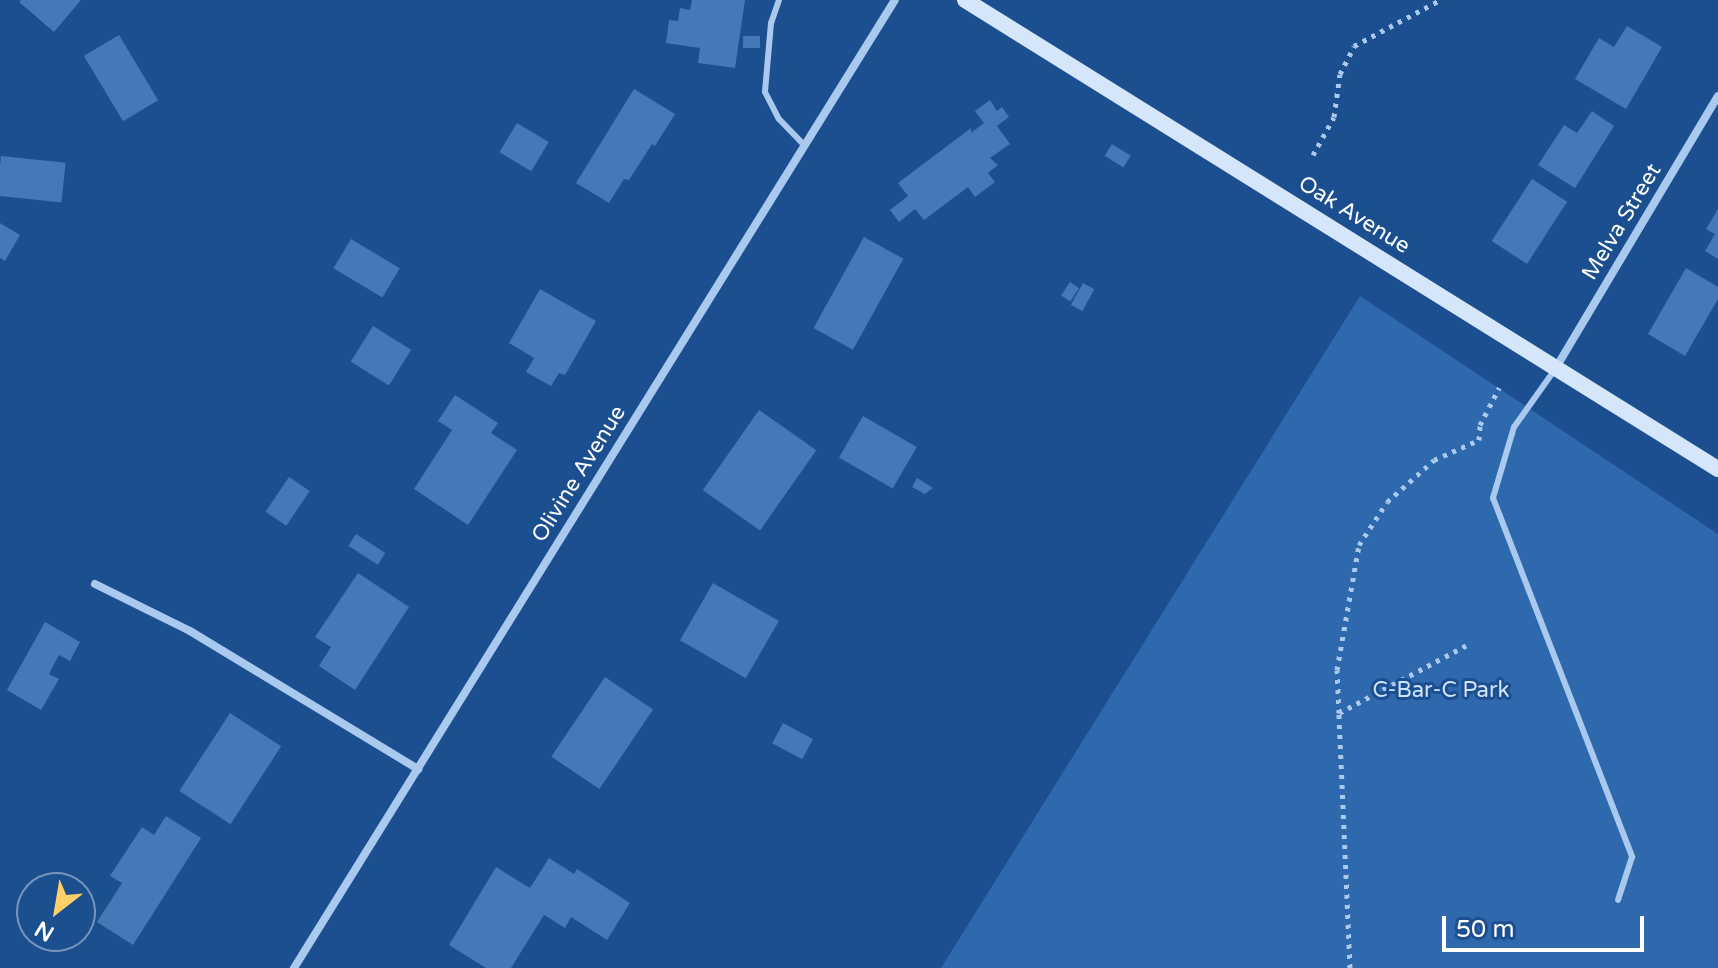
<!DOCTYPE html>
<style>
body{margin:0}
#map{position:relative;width:1718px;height:968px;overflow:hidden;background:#1b4f8f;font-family:"Varela Round",sans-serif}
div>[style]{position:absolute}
.green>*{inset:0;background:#2e69ad}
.building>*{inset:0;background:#4478b7;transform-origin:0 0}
.path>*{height:5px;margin-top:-2.5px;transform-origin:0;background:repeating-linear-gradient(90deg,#a9c9ee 0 4px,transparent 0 10px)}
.lane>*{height:6px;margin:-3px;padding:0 3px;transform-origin:3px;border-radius:3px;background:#a9c9ee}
.street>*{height:8px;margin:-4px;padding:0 4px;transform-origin:4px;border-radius:4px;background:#a9c9ee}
.secondary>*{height:16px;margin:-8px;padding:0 8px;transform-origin:8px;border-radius:8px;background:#d6e6fa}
span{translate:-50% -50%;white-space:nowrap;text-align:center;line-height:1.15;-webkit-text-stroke:6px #1b4f8f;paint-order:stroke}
.street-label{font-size:22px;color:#fff}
.park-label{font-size:22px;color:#cfe3fa}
.north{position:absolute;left:16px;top:872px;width:80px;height:80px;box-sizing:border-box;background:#1b4f8f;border:2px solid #7695bc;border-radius:50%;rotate:211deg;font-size:22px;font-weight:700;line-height:32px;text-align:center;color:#fff}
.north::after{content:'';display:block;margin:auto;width:28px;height:36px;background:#ffd166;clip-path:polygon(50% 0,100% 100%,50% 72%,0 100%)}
.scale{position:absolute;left:1442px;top:916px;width:202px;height:36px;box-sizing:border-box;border:4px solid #fff;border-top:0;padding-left:10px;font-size:24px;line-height:28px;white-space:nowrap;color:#fff;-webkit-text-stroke:6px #1b4f8f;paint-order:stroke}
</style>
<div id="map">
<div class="green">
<i style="clip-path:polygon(1360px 296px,1718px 534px,1718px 968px,941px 968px)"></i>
</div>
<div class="building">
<i style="clip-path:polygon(21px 0,81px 0,54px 32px,19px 2px)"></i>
<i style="clip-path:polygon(692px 0,745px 0,735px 68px,698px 63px,700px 48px,666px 43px,669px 20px,678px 21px,680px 8px,690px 10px)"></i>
<i style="clip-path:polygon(1627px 26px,1662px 47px,1626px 109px,1575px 79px,1599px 38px,1614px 47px)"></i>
<i style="left:119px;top:35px;width:76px;height:41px;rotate:59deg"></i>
<i style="left:743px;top:36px;width:17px;height:12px"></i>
<i style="clip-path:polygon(634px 89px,675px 114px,655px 146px,652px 144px,629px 180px,624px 179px,609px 203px,576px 183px)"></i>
<i style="clip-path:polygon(990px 100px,997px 111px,1002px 107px,1009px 117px,997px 126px,1010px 144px,990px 158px,998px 165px,988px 173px,995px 182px,975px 197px,968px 187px,924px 220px,915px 209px,899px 222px,890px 210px,908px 196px,898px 183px,971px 128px,971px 133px,984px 123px,975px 111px)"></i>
<i style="clip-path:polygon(1592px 111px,1614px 126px,1575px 188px,1538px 165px,1564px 125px,1577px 133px)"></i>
<i style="left:517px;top:123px;width:37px;height:34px;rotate:31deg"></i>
<i style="left:1112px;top:144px;width:22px;height:14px;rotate:32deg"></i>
<i style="left:1px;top:156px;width:65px;height:40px;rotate:6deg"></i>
<i style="left:1532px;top:179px;width:42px;height:74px;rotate:33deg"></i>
<i style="clip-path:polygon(1718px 209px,1718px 259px,1705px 251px,1715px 234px,1706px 229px)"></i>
<i style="clip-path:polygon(0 223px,20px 235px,5px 261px,0 258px)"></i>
<i style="left:864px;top:237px;width:45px;height:104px;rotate:29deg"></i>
<i style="left:351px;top:239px;width:57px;height:34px;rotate:31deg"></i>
<i style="clip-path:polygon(1686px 268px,1718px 287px,1718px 299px,1685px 356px,1648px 334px)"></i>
<i style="left:1070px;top:282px;width:11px;height:16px;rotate:34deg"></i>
<i style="left:1083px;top:283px;width:13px;height:25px;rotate:29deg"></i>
<i style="clip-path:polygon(540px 289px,596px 321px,565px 375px,559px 373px,551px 386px,526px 372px,534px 358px,509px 343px)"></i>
<i style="left:373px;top:326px;width:45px;height:42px;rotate:32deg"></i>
<i style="clip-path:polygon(455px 395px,498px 423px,491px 433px,517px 450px,468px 525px,414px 489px,452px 430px,438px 421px)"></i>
<i style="left:759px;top:410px;width:70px;height:98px;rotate:35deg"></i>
<i style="left:863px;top:416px;width:62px;height:48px;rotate:30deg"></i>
<i style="left:289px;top:477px;width:25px;height:42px;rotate:34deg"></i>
<i style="clip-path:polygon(917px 478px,933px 488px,925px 494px,912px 487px)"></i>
<i style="left:356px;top:534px;width:35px;height:14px;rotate:33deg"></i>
<i style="clip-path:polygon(358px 573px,409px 607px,355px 690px,319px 666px,331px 647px,315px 637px)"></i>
<i style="left:713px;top:583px;width:76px;height:66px;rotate:30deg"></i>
<i style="clip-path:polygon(45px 622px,80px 642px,70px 661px,59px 655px,49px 674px,59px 679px,41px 710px,7px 690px)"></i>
<i style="left:605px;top:677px;width:58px;height:96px;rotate:34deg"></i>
<i style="left:230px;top:713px;width:61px;height:93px;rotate:33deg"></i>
<i style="left:783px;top:723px;width:34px;height:23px;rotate:28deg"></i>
<i style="clip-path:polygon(166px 816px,201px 838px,133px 945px,97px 922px,122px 883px,110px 876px,142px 827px,154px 835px)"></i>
<i style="clip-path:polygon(549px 858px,574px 874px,577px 869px,630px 903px,607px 940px,571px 917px,565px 928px,544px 915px,511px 968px,486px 968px,449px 945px,496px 867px,530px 888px)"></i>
</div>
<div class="path">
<i style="left:1313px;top:155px;width:43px;rotate:-61.1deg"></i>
<i style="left:1334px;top:117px;width:43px;rotate:-82.1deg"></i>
<i style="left:1340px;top:74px;width:31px;rotate:-63deg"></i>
<i style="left:1354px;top:46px;width:98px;rotate:-28.1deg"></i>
<i style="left:1339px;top:713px;width:43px;rotate:-92.7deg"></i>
<i style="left:1337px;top:670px;width:127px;rotate:-80deg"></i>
<i style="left:1359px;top:545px;width:51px;rotate:-56.9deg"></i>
<i style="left:1387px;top:502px;width:63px;rotate:-41.8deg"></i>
<i style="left:1434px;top:460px;width:49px;rotate:-24deg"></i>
<i style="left:1479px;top:440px;width:15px;rotate:-86deg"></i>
<i style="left:1480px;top:425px;width:42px;rotate:-62.8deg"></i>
<i style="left:1350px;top:968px;width:255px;rotate:-92.5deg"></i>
<i style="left:1339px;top:713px;width:145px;rotate:-28deg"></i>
</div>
<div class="lane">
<i style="left:779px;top:0;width:24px;rotate:109deg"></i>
<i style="left:771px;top:23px;width:69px;rotate:95deg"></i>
<i style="left:765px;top:92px;width:30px;rotate:63deg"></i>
<i style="left:779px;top:119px;width:37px;rotate:46deg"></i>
<i style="left:1556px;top:368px;width:72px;rotate:125.4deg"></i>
<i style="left:1514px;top:427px;width:74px;rotate:106.5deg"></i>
<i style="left:1493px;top:498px;width:385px;rotate:68.8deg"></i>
<i style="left:1632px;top:857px;width:45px;rotate:108deg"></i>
</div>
<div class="street">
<i style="left:1557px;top:366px;width:314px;rotate:-59.2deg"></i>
<i style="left:95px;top:584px;width:106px;rotate:26.3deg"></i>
<i style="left:190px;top:631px;width:267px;rotate:31.2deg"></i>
<i style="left:294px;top:968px;width:1139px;rotate:-58.17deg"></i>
</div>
<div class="secondary">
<i style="left:965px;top:0;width:887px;rotate:31.92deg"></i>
</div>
<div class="street-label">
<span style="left:1354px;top:215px;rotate:32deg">Oak Avenue</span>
<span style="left:1622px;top:222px;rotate:-59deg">Melva Street</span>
<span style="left:579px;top:474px;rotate:-58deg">Olivine Avenue</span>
</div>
<div class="park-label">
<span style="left:1441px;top:691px">C-Bar-C Park</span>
</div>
<div class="north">N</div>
<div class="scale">50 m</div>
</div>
